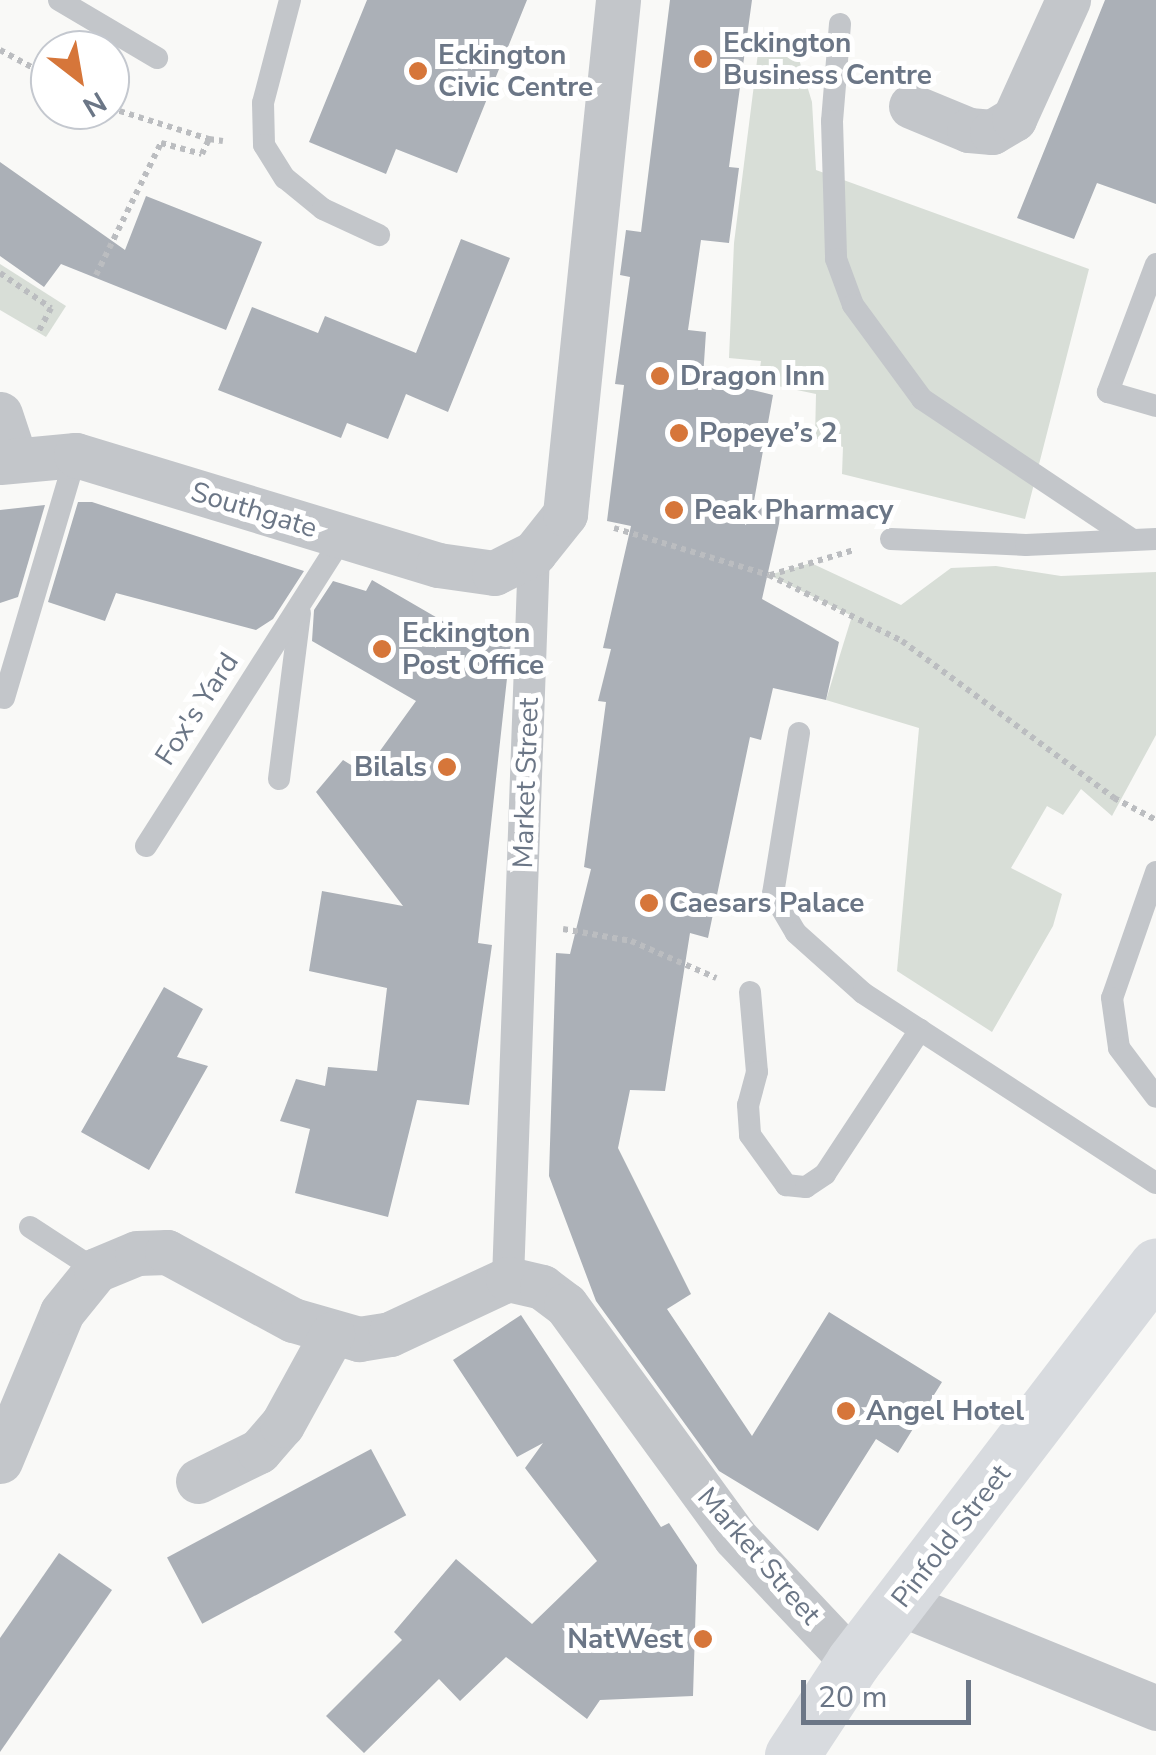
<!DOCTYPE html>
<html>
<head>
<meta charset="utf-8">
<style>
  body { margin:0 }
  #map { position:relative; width:1156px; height:1755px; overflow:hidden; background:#f9f9f7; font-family:"Nunito Sans",sans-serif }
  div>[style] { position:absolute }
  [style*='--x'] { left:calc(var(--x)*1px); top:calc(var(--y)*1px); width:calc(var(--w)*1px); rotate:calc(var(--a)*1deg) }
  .green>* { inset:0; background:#d8ded7 }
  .building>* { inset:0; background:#abb0b7; transform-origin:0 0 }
  .path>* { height:6px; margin-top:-3px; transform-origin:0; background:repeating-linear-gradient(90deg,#bbbdc0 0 5px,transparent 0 10px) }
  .service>* { height:22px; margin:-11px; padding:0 11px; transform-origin:11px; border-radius:11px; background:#c3c6ca }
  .pedestrian>* { height:32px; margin:-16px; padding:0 16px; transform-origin:16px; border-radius:16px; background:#c3c6ca }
  .minor>* { height:45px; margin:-22.5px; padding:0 22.5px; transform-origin:22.5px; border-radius:22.5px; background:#c3c6ca }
  .secondary>* { height:55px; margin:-27.5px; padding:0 27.5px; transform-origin:27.5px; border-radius:27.5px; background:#d8dbdf }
  .dots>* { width:28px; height:28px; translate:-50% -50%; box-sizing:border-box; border:5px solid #fff; border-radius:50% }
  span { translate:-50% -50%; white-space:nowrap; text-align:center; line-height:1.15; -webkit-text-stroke:10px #fff; paint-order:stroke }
  .poi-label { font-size:28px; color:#6b7686; font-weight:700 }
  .left { translate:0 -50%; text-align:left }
  .right { translate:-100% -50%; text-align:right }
  .street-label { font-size:28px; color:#6b7686 }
  .north { position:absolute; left:30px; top:30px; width:100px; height:100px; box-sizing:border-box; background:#fff; border:2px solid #c4c8cf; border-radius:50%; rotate:149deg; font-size:28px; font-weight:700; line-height:40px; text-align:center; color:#6b7686 }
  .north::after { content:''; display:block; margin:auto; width:35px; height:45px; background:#d6763a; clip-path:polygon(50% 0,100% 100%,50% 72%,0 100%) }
  .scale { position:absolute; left:801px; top:1680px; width:170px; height:45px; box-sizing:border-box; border:5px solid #6b7686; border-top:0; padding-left:12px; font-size:30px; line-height:35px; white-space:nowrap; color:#6b7686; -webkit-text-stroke:8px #fff; paint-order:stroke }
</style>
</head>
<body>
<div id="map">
  <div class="green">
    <i style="clip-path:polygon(760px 37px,794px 43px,812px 102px,816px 170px,1089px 269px,1025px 519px,842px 474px,843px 447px,815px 438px,816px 394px,758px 382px,761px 361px,729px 358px,734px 243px)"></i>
    <i style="clip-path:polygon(0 264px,66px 306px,46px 337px,0 310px)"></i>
    <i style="clip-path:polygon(811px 563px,901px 605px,951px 568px,996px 566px,1061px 576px,1156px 572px,1156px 735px,1112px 816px,1081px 789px,1063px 815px,1047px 806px,1011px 868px,1062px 894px,1053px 926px,992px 1032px,897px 971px,919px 728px,826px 700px,852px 616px,769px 575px)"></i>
  </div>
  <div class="building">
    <i style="clip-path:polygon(367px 0,527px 0,457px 173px,396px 149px,386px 174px,309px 142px)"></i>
    <i style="clip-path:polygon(670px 0,752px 0,729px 167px,739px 168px,729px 243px,701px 240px,688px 330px,706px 332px,703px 378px,773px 395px,754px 501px,783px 506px,762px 599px,839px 642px,826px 700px,773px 688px,761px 740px,750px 737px,708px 938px,690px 933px,665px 1091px,630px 1090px,618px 1148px,691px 1294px,667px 1309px,752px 1436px,829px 1312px,942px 1382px,898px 1453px,876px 1439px,818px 1531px,719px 1471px,596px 1301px,549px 1176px,556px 953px,570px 954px,591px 869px,584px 867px,606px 702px,598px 701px,611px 649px,603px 648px,631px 526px,607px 521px,624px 385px,615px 384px,630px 277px,620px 275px,626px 230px,641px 232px)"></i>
    <i style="clip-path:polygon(1105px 0,1156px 0,1156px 204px,1097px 183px,1074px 239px,1017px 218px)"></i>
    <i style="clip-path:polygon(0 162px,125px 250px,146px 196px,262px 242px,226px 330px,61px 264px,44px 287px,0 256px)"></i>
    <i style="clip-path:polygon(461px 239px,510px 258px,448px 412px,406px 394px,388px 439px,347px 423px,341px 438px,218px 390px,252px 307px,318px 333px,325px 316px,416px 353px)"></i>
    <i style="clip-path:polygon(78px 502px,92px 502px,304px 571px,273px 619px,256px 630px,116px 593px,105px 621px,48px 602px)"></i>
    <i style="clip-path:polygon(45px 505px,18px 597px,0 603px,0 510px)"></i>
    <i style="clip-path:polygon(372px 580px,453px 627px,511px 642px,478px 943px,492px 945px,469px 1105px,417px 1100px,388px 1217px,295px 1193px,310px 1129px,280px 1121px,296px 1079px,325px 1086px,328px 1067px,377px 1071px,387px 988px,309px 971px,322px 891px,403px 906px,316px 792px,343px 760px,364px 773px,416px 701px,312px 641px,314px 610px,333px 581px,366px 591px)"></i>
    <i style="clip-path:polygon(164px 987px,203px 1009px,177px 1057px,208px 1066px,149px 1170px,81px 1132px)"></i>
    <i style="clip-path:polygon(521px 1315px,661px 1527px,669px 1523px,697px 1565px,693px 1696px,600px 1700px,587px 1719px,506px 1657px,460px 1701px,439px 1679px,364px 1753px,326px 1716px,402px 1640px,394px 1632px,456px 1559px,532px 1624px,597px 1561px,525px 1468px,543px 1443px,517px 1457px,453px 1360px)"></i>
    <i style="left:371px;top:1449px;width:75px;height:231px;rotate:62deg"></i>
    <i style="clip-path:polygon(59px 1553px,112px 1590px,0 1752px,0 1638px)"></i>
  </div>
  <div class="path">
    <i style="--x:0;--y:50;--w:57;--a:28.4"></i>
    <i style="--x:110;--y:108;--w:104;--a:17.4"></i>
    <i style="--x:0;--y:273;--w:62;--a:34.5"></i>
    <i style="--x:51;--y:308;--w:27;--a:118"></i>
    <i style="--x:96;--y:275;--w:147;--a:-63.8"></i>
    <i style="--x:161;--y:143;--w:42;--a:15"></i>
    <i style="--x:202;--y:154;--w:17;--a:-65"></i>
    <i style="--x:209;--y:139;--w:14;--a:8"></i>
    <i style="--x:614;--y:528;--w:162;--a:16.9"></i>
    <i style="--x:769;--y:575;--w:148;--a:26.4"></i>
    <i style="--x:902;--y:641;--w:264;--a:36.5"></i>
    <i style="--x:1114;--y:798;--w:47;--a:27.6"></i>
    <i style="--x:770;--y:575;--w:88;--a:-16.6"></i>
    <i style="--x:563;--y:929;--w:69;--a:10"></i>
    <i style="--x:631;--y:941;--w:93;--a:23.5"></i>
  </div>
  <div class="service">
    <i style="--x:59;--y:0;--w:114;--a:30.6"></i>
    <i style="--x:290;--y:0;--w:106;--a:104.7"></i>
    <i style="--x:263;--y:103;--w:42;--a:88.6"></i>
    <i style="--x:264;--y:145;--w:39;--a:58"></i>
    <i style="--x:285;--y:178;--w:49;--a:39.2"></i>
    <i style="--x:323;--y:209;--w:62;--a:24.9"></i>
    <i style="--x:840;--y:24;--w:97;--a:94.7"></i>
    <i style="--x:832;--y:121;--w:138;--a:88.3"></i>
    <i style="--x:836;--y:259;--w:49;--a:69.7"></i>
    <i style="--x:853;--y:305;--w:117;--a:53.7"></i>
    <i style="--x:922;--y:399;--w:252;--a:33.8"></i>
    <i style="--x:1156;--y:264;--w:137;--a:110.6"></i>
    <i style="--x:1108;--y:392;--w:50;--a:16.3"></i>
    <i style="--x:891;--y:539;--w:135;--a:2.5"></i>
    <i style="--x:1026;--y:545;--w:130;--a:-2.6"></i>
    <i style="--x:4;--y:698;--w:253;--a:-73.5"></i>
    <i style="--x:799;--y:733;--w:163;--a:99.2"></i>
    <i style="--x:773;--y:894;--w:45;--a:59.5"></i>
    <i style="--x:796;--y:933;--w:90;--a:41.8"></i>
    <i style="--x:863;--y:993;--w:349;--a:33"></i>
    <i style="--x:279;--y:779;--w:167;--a:-82.8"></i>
    <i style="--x:146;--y:846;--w:366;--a:-57.5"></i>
    <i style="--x:1156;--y:872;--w:133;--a:109.2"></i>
    <i style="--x:1112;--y:998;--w:50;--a:82"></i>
    <i style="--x:1119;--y:1048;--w:61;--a:52.9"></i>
    <i style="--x:750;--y:992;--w:80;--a:85"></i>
    <i style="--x:757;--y:1072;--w:34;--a:105"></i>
    <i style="--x:748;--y:1105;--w:30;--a:86"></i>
    <i style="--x:750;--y:1135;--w:62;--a:54.2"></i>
    <i style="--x:786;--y:1185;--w:20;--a:6"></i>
    <i style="--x:806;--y:1187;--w:23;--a:-34"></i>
    <i style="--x:825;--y:1174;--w:173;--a:-56.6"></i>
    <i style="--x:30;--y:1227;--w:79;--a:33.1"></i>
  </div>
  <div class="pedestrian">
    <i style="--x:508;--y:1279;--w:726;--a:-87.95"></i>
  </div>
  <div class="minor">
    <i style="--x:911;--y:106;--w:63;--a:22.5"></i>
    <i style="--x:969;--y:130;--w:23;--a:5"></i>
    <i style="--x:992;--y:132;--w:26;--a:-31"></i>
    <i style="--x:1014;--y:119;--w:131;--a:-65.6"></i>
    <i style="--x:0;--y:414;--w:44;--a:71.6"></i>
    <i style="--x:0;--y:462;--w:76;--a:-5.3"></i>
    <i style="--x:76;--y:455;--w:378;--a:16.9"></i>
    <i style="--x:438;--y:565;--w:57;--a:8.1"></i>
    <i style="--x:494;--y:573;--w:45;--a:-26.6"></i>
    <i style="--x:534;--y:553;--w:50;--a:-51.5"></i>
    <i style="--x:565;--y:514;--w:517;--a:-84.11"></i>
    <i style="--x:0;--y:1461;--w:161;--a:-67.4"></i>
    <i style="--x:62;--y:1312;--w:54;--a:-51"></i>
    <i style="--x:96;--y:1270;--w:44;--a:-22.5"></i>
    <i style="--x:137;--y:1253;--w:30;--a:-2"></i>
    <i style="--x:167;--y:1252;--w:143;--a:28.4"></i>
    <i style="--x:293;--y:1320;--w:69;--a:16.1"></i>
    <i style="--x:359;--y:1339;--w:31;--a:-9"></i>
    <i style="--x:390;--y:1334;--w:130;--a:-25"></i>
    <i style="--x:508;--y:1279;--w:35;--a:13"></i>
    <i style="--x:542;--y:1287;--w:30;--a:37"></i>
    <i style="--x:566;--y:1305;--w:287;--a:53.9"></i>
    <i style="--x:735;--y:1537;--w:172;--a:46.7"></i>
    <i style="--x:198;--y:1481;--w:68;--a:-26.2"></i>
    <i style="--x:259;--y:1451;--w:35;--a:-49"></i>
    <i style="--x:282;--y:1425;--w:104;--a:-61.2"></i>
    <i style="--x:899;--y:1603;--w:278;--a:22.2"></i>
  </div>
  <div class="secondary">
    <i style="--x:792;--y:1755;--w:111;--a:-56.7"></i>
    <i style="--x:853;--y:1662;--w:499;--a:-52.6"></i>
  </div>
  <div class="dots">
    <i style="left:703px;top:59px;background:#d6763a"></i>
    <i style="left:418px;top:71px;background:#d6763a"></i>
    <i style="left:660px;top:376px;background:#d6763a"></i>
    <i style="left:679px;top:433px;background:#d6763a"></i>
    <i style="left:674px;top:510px;background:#d6763a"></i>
    <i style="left:382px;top:649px;background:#d6763a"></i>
    <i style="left:447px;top:767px;background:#d6763a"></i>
    <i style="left:649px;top:903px;background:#d6763a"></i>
    <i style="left:846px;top:1411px;background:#d6763a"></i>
    <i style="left:703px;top:1639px;background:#d6763a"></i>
  </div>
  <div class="poi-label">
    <span class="left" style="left:723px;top:59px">Eckington<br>Business Centre</span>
    <span class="left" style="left:438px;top:71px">Eckington<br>Civic Centre</span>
    <span class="left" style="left:680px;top:376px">Dragon Inn</span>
    <span class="left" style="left:699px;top:433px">Popeye’s 2</span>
    <span class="left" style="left:694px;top:510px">Peak Pharmacy</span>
    <span class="left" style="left:402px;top:649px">Eckington<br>Post Office</span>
    <span class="right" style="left:427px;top:767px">Bilals</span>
    <span class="left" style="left:669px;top:903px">Caesars Palace</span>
    <span class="left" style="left:866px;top:1411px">Angel Hotel</span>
    <span class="right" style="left:683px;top:1639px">NatWest</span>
  </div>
  <div class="street-label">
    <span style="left:254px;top:510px;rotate:17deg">Southgate</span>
    <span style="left:197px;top:709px;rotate:-57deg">Fox's Yard</span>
    <span style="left:526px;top:783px;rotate:-88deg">Market Street</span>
    <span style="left:951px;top:1536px;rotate:-52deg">Pinfold Street</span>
    <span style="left:759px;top:1556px;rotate:49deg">Market Street</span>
  </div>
  <div class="north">N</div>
  <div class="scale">20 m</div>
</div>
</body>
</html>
